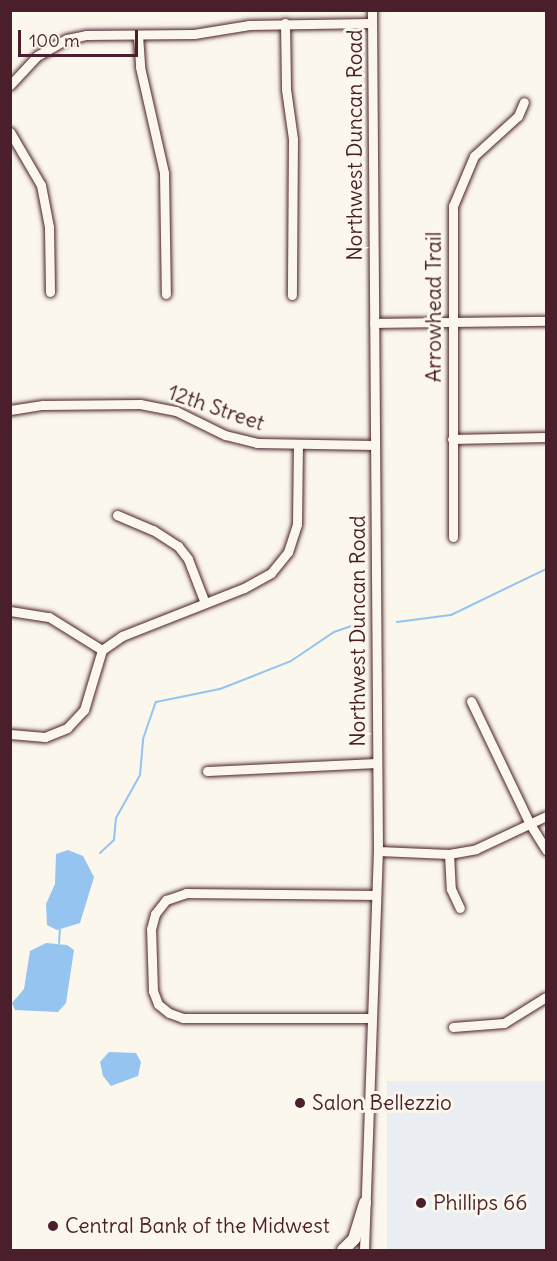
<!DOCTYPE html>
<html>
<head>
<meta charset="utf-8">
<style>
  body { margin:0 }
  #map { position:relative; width:557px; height:1261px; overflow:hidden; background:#fbf7ec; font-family:Delius,sans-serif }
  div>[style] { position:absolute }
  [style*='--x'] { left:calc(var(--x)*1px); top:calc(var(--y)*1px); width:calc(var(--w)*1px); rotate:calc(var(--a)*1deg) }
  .built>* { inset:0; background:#eaedf1; transform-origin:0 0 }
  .water>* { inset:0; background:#94c4ef }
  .stream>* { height:2px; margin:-1px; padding:0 1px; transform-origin:1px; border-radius:1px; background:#94c4ef }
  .roads { filter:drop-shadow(0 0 2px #4a1f2b) drop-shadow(0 0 2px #4a1f2b) }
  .minor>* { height:9px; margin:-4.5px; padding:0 4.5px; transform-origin:4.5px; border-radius:4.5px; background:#fbf7ec }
  .major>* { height:12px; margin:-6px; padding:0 6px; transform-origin:6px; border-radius:6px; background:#fbf7ec }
  .dots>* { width:16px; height:16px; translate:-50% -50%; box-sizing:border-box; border:3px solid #fbf7ec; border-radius:50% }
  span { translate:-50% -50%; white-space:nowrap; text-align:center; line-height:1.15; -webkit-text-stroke:6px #fbf7ec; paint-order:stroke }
  .street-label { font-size:21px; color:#4a1f2b }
  .poi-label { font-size:21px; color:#4a1f2b }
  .left { translate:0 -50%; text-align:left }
  .frame { position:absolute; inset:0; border:12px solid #4a1f2b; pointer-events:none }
  .scale { position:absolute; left:18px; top:30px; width:120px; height:27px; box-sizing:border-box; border:3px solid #4a1f2b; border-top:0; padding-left:8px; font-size:18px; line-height:21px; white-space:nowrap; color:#4a1f2b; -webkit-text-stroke:4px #fbf7ec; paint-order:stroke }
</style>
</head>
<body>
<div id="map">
  <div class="built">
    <i style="left:387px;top:1081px;width:159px;height:169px"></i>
  </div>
  <div class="water">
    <i style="clip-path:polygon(68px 850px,83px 856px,94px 877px,80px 923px,57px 930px,47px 925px,46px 904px,55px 884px,56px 854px)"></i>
    <i style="clip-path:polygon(46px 943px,67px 945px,74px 950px,66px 1003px,58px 1012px,15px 1010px,12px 1003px,24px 989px,30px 951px)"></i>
    <i style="clip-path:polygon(109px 1052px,136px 1053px,141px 1062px,138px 1076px,111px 1086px,103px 1076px,100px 1062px)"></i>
  </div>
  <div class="stream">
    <i style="--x:397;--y:622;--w:54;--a:-7.4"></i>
    <i style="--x:451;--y:615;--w:106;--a:-25.8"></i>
    <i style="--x:100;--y:853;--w:19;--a:-43"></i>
    <i style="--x:114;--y:840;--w:22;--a:-85"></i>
    <i style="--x:116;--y:818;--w:49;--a:-60.8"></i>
    <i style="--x:140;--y:775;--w:36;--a:-85"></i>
    <i style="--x:143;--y:739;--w:39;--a:-71"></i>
    <i style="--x:156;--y:702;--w:65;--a:-11.5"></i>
    <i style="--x:220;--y:689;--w:76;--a:-21.5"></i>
    <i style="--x:291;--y:661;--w:52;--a:-34"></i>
    <i style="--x:334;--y:632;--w:24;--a:-19"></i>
    <i style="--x:59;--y:943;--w:13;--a:-86"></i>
  </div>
  <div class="roads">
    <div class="minor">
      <i style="--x:285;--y:23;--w:66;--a:89.1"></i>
      <i style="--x:286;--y:89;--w:50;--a:82"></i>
      <i style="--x:293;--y:139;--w:156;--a:90.4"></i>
      <i style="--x:138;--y:35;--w:32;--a:86"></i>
      <i style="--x:140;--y:67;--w:109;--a:77.2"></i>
      <i style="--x:164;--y:173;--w:121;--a:89.1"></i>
      <i style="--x:10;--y:85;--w:40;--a:-47"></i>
      <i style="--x:37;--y:56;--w:34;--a:-30"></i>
      <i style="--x:67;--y:39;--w:19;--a:-12"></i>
      <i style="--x:86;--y:35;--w:108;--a:-0.5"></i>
      <i style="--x:194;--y:34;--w:56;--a:-9.3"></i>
      <i style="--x:249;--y:25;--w:122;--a:-0.9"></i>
      <i style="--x:10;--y:132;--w:61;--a:59.7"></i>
      <i style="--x:41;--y:185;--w:43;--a:79.2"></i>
      <i style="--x:49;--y:227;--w:65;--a:89.1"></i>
      <i style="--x:374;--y:323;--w:172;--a:-0.7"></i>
      <i style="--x:10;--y:410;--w:33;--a:-9"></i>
      <i style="--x:43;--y:405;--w:97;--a:-0.6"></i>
      <i style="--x:140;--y:404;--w:37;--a:11"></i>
      <i style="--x:176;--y:411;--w:55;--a:26.1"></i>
      <i style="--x:225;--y:435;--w:33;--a:14"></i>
      <i style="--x:257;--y:443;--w:117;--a:1"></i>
      <i style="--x:452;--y:439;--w:94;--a:-1.2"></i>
      <i style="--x:117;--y:515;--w:39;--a:23"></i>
      <i style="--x:153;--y:530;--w:30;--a:33"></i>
      <i style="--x:178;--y:546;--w:16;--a:52"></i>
      <i style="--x:188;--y:559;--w:47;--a:68.9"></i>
      <i style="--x:453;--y:537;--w:331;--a:-90"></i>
      <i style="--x:453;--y:206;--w:54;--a:-67.2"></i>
      <i style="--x:474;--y:156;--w:59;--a:-42.3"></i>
      <i style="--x:518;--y:116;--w:15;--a:-67"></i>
      <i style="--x:10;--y:611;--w:39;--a:9"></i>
      <i style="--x:49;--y:617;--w:62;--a:31.9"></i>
      <i style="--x:471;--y:701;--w:136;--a:64.4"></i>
      <i style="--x:530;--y:824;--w:31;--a:58"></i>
      <i style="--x:10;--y:734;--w:35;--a:5"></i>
      <i style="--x:45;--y:737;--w:24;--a:-22"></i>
      <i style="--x:67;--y:728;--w:25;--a:-47"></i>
      <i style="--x:84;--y:710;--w:63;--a:-73.3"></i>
      <i style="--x:102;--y:650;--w:24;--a:-35"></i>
      <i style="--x:122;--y:636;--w:131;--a:-21.5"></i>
      <i style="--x:244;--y:588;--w:31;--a:-29"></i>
      <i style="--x:271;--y:573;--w:27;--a:-51"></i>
      <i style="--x:288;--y:552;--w:29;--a:-72"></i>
      <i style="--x:297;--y:524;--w:78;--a:-89.3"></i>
      <i style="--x:207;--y:771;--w:170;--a:-2.7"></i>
      <i style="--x:378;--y:851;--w:71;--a:2.4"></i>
      <i style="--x:449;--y:854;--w:27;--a:-10"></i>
      <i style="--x:476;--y:849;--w:77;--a:-25.2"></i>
      <i style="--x:449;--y:854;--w:35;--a:87"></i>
      <i style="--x:451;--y:889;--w:21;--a:65"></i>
      <i style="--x:372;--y:1018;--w:189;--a:180"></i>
      <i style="--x:183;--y:1018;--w:15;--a:-160"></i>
      <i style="--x:169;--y:1013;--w:14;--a:-141"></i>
      <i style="--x:158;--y:1004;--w:14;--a:-111"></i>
      <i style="--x:153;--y:991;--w:62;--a:-91.8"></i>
      <i style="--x:151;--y:929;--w:16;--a:-75"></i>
      <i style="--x:155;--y:914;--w:18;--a:-52"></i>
      <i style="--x:166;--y:900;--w:21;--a:-19"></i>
      <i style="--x:186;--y:893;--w:188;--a:0.6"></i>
      <i style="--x:453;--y:1027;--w:51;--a:-4.5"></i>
      <i style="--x:504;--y:1023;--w:49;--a:-31.8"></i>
      <i style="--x:364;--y:1250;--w:399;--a:-88"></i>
      <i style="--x:378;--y:851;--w:841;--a:-90.41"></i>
    </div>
    <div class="major">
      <i style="--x:343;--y:1250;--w:16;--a:-45"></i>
      <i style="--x:354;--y:1239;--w:38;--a:-73"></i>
    </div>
  </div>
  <div class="dots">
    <i style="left:300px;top:1103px;background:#4a1f2b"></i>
    <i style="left:421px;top:1203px;background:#4a1f2b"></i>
    <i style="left:53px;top:1226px;background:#4a1f2b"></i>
  </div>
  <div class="street-label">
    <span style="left:355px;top:145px;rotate:-90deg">Northwest Duncan Road</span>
    <span style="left:434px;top:307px;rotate:-90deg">Arrowhead Trail</span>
    <span style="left:216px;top:408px;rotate:19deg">12th Street</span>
    <span style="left:358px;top:631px;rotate:-90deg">Northwest Duncan Road</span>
  </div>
  <div class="poi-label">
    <span class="left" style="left:312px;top:1103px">Salon Bellezzio</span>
    <span class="left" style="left:433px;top:1203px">Phillips 66</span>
    <span class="left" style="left:65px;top:1226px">Central Bank of the Midwest</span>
  </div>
  <div class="frame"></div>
  <div class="scale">100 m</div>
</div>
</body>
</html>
